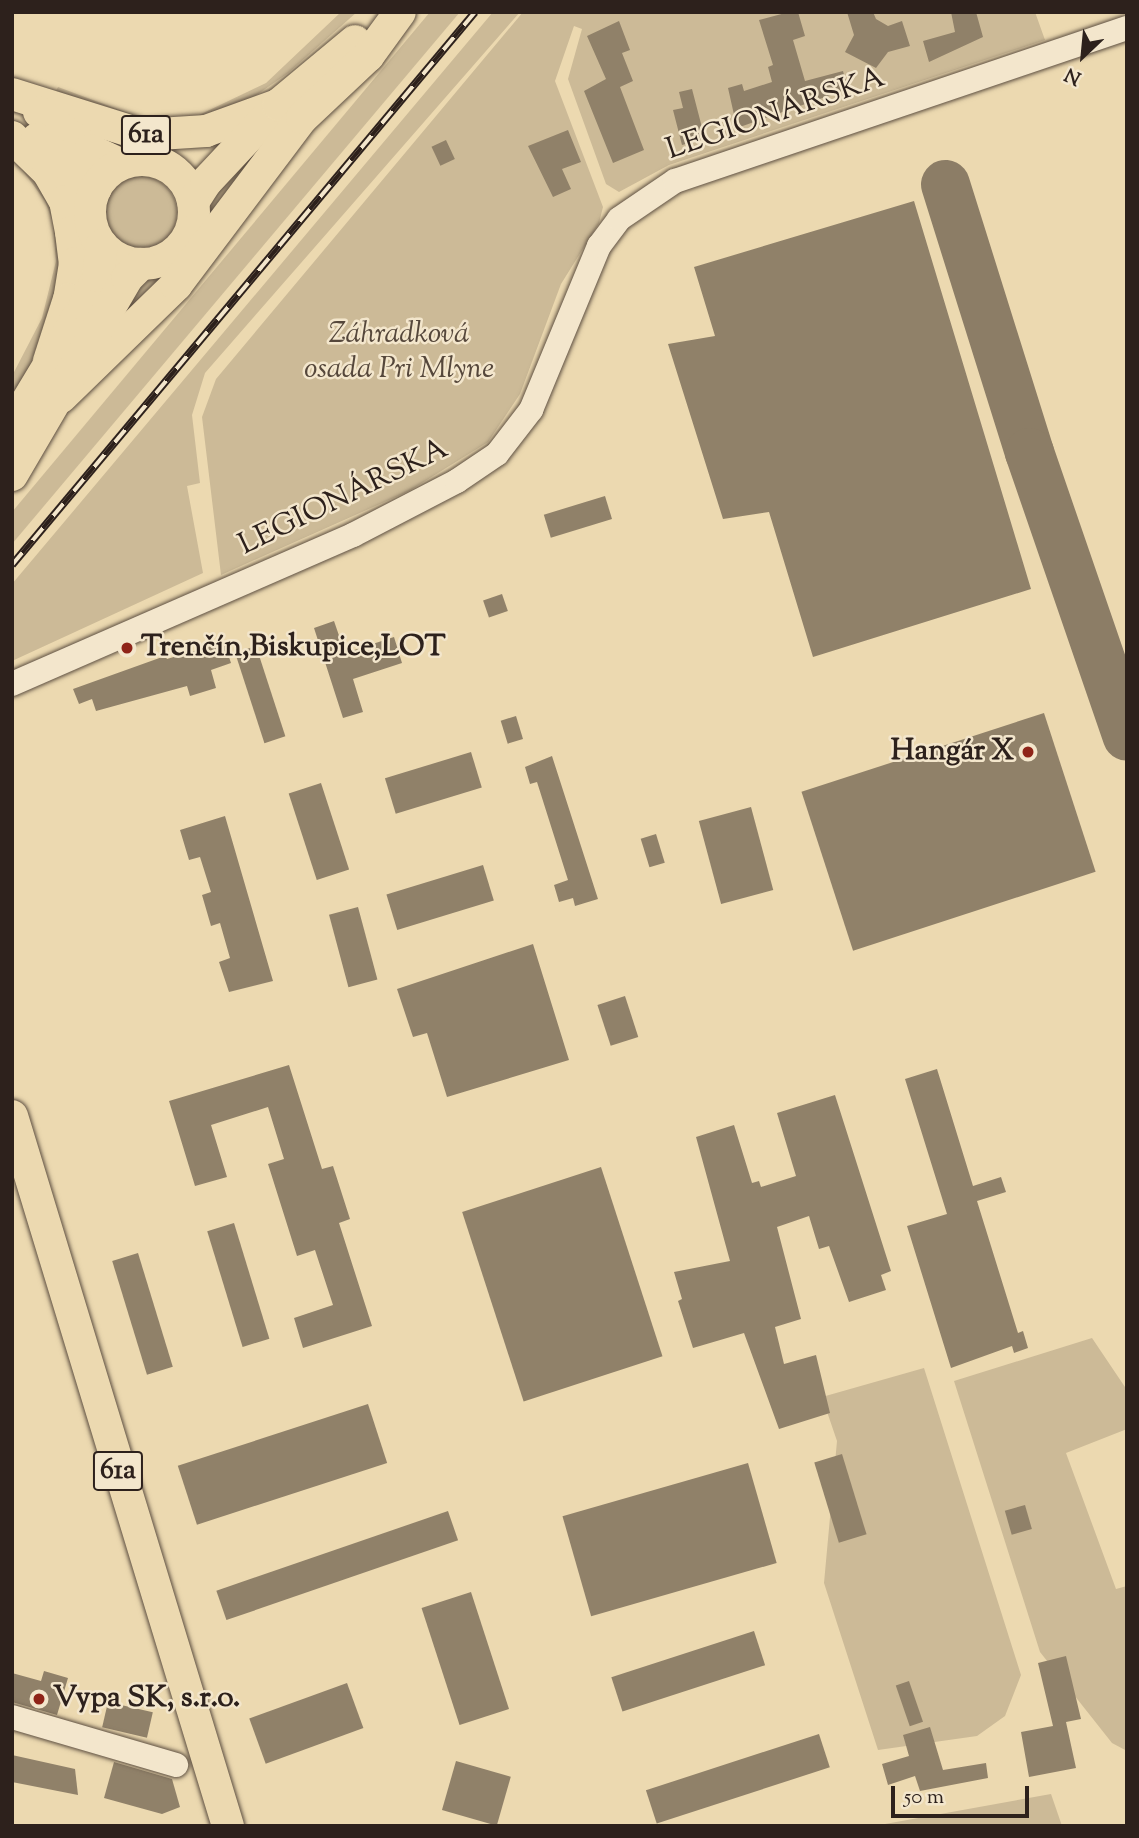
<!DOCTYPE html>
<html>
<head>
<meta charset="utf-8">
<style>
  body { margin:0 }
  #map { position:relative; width:1139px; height:1838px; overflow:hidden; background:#ecd9b0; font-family:"Sorts Mill Goudy",serif }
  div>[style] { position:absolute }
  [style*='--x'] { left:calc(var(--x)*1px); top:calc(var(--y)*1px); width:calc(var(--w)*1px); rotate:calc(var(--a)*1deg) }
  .green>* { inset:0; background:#ccba97 }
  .round { border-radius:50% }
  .taxiway>* { height:49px; margin:-24.5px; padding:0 24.5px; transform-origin:24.5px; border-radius:24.5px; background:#8c7d66 }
  .building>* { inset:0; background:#908169; transform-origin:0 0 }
  .roads { filter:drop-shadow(0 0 2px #5d4f41) drop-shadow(0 0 2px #5d4f41) }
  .minor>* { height:24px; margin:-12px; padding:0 12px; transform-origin:12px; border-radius:12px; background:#f3e6cc }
  .major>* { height:32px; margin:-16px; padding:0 16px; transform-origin:16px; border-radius:16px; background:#ecd9b0 }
  .major>.ring { margin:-16px; padding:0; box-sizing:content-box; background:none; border:32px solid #ecd9b0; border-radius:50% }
  .rail>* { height:8px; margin-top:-4px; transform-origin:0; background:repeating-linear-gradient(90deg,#f3e6cc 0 16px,#2d211c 0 32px); box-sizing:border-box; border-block:2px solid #2d211c }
  .dots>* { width:19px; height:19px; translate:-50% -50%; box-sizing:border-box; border:4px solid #f3e6cc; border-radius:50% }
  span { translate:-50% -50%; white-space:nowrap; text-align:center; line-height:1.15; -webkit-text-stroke:5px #f3e6cc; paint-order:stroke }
  .shield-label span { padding:2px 5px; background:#f3e6cc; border:2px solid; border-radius:5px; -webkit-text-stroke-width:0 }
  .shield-label { font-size:28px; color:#2d211c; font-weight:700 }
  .street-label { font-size:30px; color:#2d211c }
  .park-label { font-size:30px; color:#55473b; font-style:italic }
  .poi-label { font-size:30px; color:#2d211c; font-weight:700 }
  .left { translate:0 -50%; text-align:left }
  .right { translate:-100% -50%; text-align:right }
  .frame { position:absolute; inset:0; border:14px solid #2d211c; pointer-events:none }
  .north { position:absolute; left:1048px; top:21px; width:70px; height:70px; -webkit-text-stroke:5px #f3e6cc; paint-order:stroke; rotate:206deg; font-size:19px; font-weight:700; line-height:28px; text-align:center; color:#2d211c }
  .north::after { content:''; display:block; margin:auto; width:24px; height:32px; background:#2d211c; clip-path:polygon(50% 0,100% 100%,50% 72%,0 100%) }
  .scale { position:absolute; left:891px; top:1786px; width:138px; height:32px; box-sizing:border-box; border:4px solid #2d211c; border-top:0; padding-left:9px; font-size:21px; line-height:24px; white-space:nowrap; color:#2d211c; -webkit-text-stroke:5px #f3e6cc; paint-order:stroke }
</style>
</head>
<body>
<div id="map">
  <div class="green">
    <i style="clip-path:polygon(341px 12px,357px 12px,288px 73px,232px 112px,159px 128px,54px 95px,58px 87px,136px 116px,159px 120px,199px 115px,266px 83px)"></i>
    <i style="clip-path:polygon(430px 12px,460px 12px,12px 544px,12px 512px)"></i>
    <i style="clip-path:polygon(493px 12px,520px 12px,205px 373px,192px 415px,200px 483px,187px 486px,203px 573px,12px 661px,12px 584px)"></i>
    <i style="clip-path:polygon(523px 12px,1035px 12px,1045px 40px,669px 165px,619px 192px,606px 184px,568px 79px,582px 29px,574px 26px,555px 81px,603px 207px,599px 223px,561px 284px,520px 394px,488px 442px,409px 491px,221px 575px,202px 417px,216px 379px)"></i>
    <i style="clip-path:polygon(292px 117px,205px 239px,102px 341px,148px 274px,171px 267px,204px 225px,205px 206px,216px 183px)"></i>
    <i style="clip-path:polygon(15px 160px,50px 192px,65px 247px,43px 345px,12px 399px,12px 376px,42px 318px,56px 261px,53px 222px,45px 201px)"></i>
    <i class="round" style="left:103px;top:176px;width:74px;height:74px"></i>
    <i style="clip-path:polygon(1092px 1338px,1127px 1390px,1127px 1429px,1066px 1453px,1116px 1589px,1127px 1586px,1127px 1751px,1112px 1743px,1040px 1652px,954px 1381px)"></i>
    <i style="clip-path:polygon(924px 1368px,1021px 1675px,1005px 1716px,977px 1736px,878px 1750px,824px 1583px,837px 1441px,822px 1397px)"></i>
    <i style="clip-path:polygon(1051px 1794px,1062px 1826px,874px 1826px)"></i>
  </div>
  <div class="taxiway">
    <i style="--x:945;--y:184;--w:281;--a:72.6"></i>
    <i style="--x:1029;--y:452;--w:300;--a:71"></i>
  </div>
  <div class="building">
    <i style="clip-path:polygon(789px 12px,798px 12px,805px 36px,793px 40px,805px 81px,843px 71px,848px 89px,737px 128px,728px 88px,742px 84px,744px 91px,772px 82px,768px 67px,773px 65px,759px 20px)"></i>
    <i style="clip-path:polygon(847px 12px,873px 12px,876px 19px,888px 26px,902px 21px,910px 46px,888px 52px,876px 68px,845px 52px,854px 35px)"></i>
    <i style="clip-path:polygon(951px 12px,976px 12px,983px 37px,929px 62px,923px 41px,955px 32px)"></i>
    <i style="clip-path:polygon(619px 21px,630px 50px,622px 53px,633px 81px,620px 87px,644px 150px,613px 163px,584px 91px,606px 79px,587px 36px)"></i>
    <i style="clip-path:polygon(692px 89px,705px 139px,682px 145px,673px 110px,683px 108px,679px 92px)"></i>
    <i style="clip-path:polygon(568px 130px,581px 162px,562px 169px,571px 189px,553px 197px,528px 146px)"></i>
    <i style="left:446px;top:140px;width:21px;height:16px;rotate:65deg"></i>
    <i style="clip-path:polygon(914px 201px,1031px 589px,813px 657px,769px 512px,723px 519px,668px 344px,715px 336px,694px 267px)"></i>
    <i style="left:605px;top:496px;width:24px;height:64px;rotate:73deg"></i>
    <i style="left:502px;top:594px;width:18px;height:20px;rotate:71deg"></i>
    <i style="clip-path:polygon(334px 621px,345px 653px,394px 637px,402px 663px,353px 679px,363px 712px,343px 718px,314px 628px)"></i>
    <i style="clip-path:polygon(224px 642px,231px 663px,211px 670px,216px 688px,190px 696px,187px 686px,96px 711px,92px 699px,79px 704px,73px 689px,165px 656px,167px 659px)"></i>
    <i style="left:256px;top:646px;width:95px;height:22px;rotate:72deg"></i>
    <i style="left:1044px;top:713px;width:167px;height:255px;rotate:72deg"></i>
    <i style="left:516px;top:716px;width:24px;height:16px;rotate:73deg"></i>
    <i style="left:471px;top:752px;width:37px;height:90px;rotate:73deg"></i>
    <i style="clip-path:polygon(552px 756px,598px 899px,575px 906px,573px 898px,559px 902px,554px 885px,568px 880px,537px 782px,530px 784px,525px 767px)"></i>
    <i style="left:321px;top:783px;width:91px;height:34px;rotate:72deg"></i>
    <i style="left:751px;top:807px;width:86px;height:54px;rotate:75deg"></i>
    <i style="clip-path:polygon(225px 816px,273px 981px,229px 992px,219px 962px,230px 958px,220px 923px,211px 926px,202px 895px,211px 892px,200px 857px,189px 860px,180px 830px)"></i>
    <i style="left:656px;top:834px;width:30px;height:16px;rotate:73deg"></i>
    <i style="left:483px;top:865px;width:37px;height:101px;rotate:73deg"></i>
    <i style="left:358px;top:907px;width:75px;height:30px;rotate:75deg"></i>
    <i style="clip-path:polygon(533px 944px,569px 1060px,447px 1097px,427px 1033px,413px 1037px,397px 989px)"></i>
    <i style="left:625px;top:996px;width:43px;height:29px;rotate:72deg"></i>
    <i style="clip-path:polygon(289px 1065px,322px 1169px,333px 1166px,350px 1219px,339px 1223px,372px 1326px,303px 1348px,294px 1318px,333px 1305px,315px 1250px,297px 1256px,268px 1164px,284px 1159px,268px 1107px,211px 1125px,227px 1177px,195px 1186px,169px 1101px)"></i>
    <i style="clip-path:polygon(937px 1069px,973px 1186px,1001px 1177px,1006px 1192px,977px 1201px,1018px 1333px,1023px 1331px,1028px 1348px,1014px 1353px,1012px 1346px,951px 1368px,907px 1226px,947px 1214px,905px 1079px)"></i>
    <i style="clip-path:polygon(835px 1095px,891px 1271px,881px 1275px,886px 1290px,849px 1302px,829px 1246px,819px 1249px,809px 1216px,777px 1227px,801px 1319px,775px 1327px,784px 1364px,816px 1355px,830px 1413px,779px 1429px,744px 1333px,693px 1348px,678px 1301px,682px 1299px,674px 1272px,730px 1261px,696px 1137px,734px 1125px,752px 1183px,759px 1181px,761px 1187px,796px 1176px,777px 1113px)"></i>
    <i style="left:601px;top:1167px;width:199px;height:146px;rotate:72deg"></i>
    <i style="left:234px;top:1223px;width:121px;height:28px;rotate:73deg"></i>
    <i style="left:138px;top:1253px;width:119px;height:27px;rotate:73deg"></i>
    <i style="left:368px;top:1404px;width:62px;height:200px;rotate:72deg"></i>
    <i style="left:842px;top:1454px;width:84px;height:29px;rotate:73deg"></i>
    <i style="left:748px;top:1463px;width:104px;height:193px;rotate:74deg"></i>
    <i style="left:1025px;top:1505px;width:25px;height:21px;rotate:74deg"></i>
    <i style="left:448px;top:1511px;width:31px;height:245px;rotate:71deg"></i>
    <i style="left:471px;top:1592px;width:123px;height:52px;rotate:72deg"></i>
    <i style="left:754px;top:1631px;width:36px;height:150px;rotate:72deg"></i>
    <i style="clip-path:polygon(1066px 1656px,1081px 1719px,1066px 1722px,1076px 1768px,1029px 1777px,1021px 1732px,1053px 1726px,1038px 1663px)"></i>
    <i style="clip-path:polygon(44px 1671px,68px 1678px,57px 1715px,12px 1702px,12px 1673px,41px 1681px)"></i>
    <i style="left:909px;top:1681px;width:43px;height:14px;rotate:71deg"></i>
    <i style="left:347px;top:1683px;width:48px;height:104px;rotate:70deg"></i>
    <i style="left:108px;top:1702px;width:46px;height:26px;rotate:13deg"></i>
    <i style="clip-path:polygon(930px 1727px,943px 1770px,986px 1763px,988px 1778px,920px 1791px,915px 1776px,888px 1785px,882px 1764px,909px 1756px,903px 1735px)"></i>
    <i style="left:819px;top:1734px;width:35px;height:182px;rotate:72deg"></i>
    <i style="clip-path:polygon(12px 1755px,75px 1769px,78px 1795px,12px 1782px)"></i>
    <i style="left:456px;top:1761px;width:57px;height:51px;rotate:16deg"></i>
    <i style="clip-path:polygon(114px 1762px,172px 1779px,180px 1807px,162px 1814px,104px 1798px)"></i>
  </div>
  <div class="roads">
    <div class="minor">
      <i style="--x:12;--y:684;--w:372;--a:-23.6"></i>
      <i style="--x:353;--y:535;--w:117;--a:-27.4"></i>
      <i style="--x:457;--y:481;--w:48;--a:-34"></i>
      <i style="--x:497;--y:454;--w:56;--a:-52.3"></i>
      <i style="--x:531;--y:410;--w:178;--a:-67.5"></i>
      <i style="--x:599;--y:246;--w:34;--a:-53"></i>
      <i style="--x:619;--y:219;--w:68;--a:-34.2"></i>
      <i style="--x:675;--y:181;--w:477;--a:-18.7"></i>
      <i style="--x:12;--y:1717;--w:171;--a:16.3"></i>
    </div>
    <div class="major">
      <i style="--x:12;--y:94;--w:137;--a:17.4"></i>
      <i style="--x:143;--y:135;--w:63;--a:-3.6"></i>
      <i style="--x:206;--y:131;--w:77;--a:-19.9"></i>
      <i style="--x:39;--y:112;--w:64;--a:36.7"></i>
      <i style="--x:90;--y:150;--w:33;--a:25"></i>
      <i style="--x:12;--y:137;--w:50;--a:44.2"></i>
      <i style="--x:48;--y:172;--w:34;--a:60"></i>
      <i style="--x:65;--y:201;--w:32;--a:79"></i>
      <i style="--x:71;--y:232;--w:31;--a:83"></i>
      <i style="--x:75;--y:263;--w:36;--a:99"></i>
      <i style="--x:69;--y:299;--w:65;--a:107.9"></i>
      <i style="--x:37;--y:139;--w:77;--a:40.8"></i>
      <i class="ring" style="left:90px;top:160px;width:72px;height:72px"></i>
      <i style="--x:193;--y:202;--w:24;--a:-57"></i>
      <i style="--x:206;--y:182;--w:105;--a:-46.9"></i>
      <i style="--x:278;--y:105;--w:100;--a:-39.7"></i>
      <i style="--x:61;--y:397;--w:161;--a:-44.2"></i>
      <i style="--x:176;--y:285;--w:209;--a:-53"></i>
      <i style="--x:302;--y:118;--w:91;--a:-43.2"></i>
      <i style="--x:368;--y:56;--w:54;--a:-54"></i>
      <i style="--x:12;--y:426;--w:141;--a:-58.9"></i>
      <i style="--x:85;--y:305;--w:32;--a:-66"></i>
      <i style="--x:98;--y:276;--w:31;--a:-83"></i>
      <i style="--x:12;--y:475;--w:228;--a:-59.7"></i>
      <i style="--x:127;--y:278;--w:20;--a:-45"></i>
      <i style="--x:12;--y:1116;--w:742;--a:73.08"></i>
    </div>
  </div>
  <div class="rail">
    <i style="--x:12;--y:565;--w:721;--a:-50.06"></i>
  </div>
  <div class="dots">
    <i style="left:127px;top:648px;background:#8f2418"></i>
    <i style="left:1028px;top:752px;background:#8f2418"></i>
    <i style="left:39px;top:1699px;background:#8f2418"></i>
  </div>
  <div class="shield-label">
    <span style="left:146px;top:135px">61a</span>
    <span style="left:118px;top:1471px">61a</span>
  </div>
  <div class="street-label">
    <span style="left:776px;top:115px;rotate:-19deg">LEGIONÁRSKA</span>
    <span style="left:344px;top:498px;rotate:-26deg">LEGIONÁRSKA</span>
  </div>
  <div class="park-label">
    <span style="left:399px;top:352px">Záhradková<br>osada Pri Mlyne</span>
  </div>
  <div class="poi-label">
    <span class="left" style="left:141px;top:648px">Trenčín,Biskupice,LOT</span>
    <span class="right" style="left:1014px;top:752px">Hangár X</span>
    <span class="left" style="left:53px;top:1699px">Vypa SK, s.r.o.</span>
  </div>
  <div class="frame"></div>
  <div class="north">N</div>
  <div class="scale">50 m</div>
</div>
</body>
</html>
